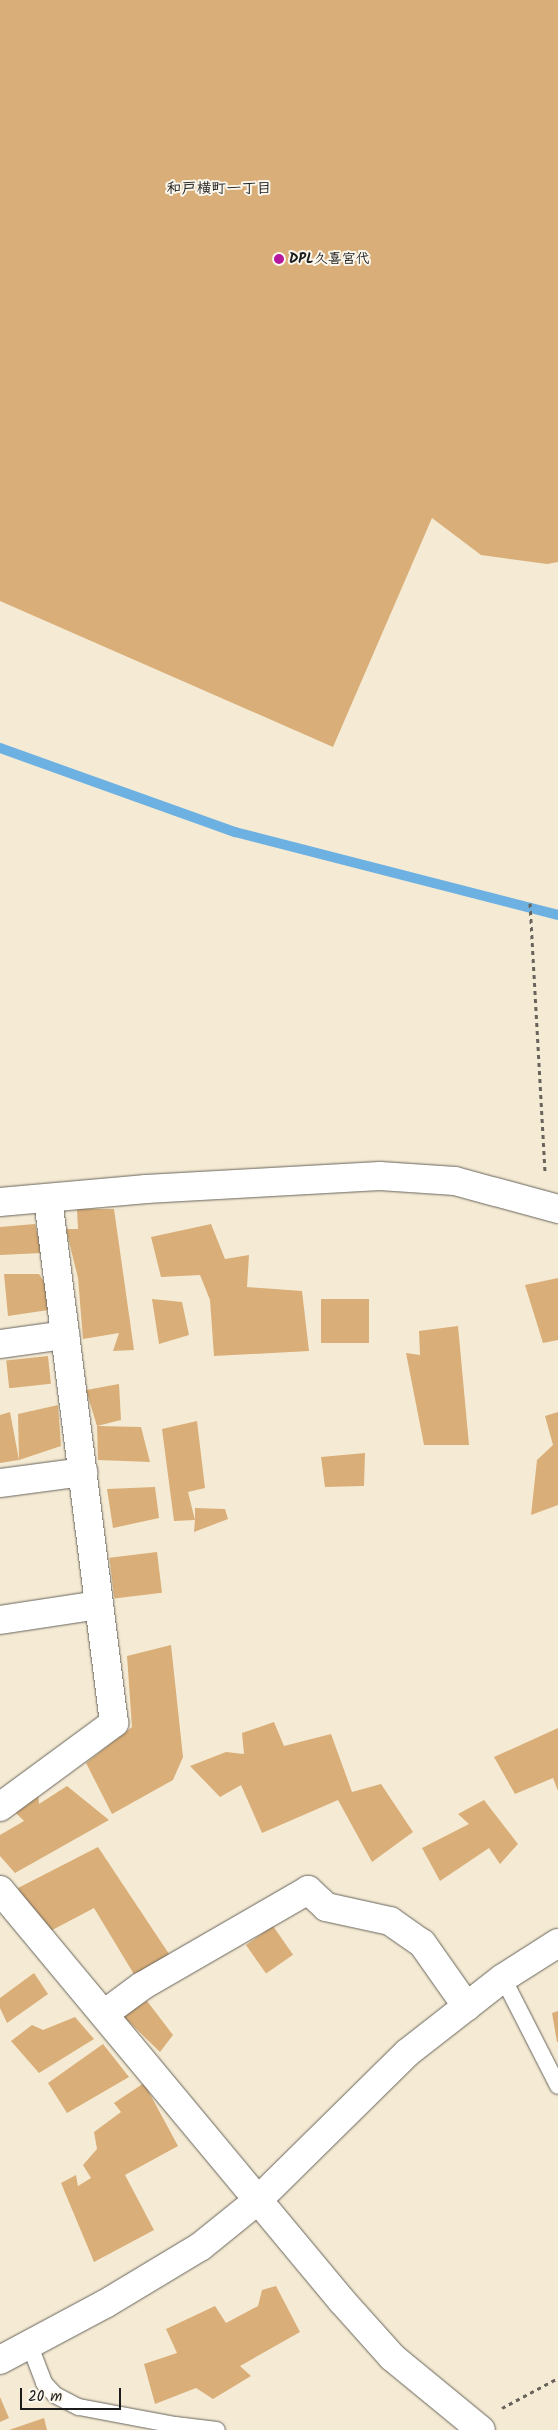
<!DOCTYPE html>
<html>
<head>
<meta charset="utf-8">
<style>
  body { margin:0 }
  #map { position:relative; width:558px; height:2430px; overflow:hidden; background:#f5ebd4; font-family:Kalam,"Klee One",sans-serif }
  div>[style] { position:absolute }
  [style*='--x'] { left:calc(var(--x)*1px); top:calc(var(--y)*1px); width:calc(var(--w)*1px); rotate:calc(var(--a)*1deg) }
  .stream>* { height:10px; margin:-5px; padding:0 5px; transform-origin:5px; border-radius:5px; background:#6db1e2 }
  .building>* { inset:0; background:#d9ae78; transform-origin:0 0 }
  .path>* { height:3px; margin-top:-1.5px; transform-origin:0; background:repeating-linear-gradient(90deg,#68645c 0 4px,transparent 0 8px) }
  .roads { filter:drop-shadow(0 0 1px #68645c) drop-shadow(0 0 1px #68645c) }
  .service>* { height:16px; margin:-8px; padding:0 8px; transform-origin:8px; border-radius:8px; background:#fff }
  .minor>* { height:28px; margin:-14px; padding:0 14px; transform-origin:14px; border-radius:14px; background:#fff }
  .tertiary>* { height:28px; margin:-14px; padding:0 14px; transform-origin:14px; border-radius:14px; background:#fff }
  .dots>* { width:14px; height:14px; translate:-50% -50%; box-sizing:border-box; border:2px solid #fbf7ec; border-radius:50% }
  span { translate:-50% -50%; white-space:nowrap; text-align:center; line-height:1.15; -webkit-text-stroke:4px #fbf7ec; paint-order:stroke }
  .poi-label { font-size:14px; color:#1c1c1c; font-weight:700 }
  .left { translate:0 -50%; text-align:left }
  .neighbourhood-label { font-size:15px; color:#1c1c1c; font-weight:700 }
  .scale { position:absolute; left:20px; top:2388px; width:101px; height:22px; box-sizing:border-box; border:2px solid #1c1c1c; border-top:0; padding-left:6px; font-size:15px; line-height:18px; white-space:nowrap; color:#1c1c1c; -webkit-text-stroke:4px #fbf7ec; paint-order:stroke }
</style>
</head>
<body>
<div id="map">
  <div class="stream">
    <i style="--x:0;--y:748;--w:250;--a:19.7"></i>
    <i style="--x:235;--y:832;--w:333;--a:14.4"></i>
  </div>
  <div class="building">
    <i style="clip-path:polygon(0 0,558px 0,558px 562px,547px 564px,481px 555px,432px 518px,333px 747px,0 601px)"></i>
    <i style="clip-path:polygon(77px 1209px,114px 1209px,134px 1350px,113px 1351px,119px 1333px,83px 1339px,78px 1278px,66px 1229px,78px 1229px)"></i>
    <i style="clip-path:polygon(35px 1224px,42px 1253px,0 1255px,0 1227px)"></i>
    <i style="clip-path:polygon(211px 1224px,225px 1259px,249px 1255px,247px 1287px,302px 1291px,309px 1351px,214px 1356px,210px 1300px,200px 1275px,161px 1277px,151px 1237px)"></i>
    <i style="clip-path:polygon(4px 1274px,39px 1274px,62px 1308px,8px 1316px)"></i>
    <i style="clip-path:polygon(558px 1278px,558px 1340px,543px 1343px,525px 1285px)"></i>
    <i style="clip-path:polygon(152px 1299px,182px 1302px,189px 1335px,159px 1344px)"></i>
    <i style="left:321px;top:1299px;width:48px;height:44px"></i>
    <i style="clip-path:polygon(458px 1326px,469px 1445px,424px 1445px,406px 1353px,420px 1355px,419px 1331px)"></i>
    <i style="left:48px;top:1356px;width:28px;height:42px;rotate:84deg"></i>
    <i style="clip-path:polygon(119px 1384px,121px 1420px,97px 1426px,86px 1390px)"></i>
    <i style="clip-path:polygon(58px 1405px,61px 1446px,19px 1460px,0 1463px,0 1415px,10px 1412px,19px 1460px,18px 1414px)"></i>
    <i style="clip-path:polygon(558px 1412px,558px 1505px,531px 1515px,537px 1460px,553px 1445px,545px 1416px)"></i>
    <i style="clip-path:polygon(197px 1421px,205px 1488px,188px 1492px,195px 1520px,195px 1508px,225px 1509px,228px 1519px,194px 1532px,195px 1520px,174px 1521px,162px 1429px)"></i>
    <i style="clip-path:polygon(97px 1426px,141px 1427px,150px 1462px,98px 1460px)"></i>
    <i style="clip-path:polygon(365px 1453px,364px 1486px,325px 1487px,321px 1457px)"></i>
    <i style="clip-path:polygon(155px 1487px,159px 1518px,113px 1528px,107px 1489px)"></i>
    <i style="left:157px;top:1552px;width:41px;height:48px;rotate:83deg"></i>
    <i style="clip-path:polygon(171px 1645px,183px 1757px,173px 1780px,112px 1814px,86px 1763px,132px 1727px,127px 1656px)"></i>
    <i style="clip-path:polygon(274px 1722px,284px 1746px,331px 1734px,352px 1792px,381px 1784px,413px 1832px,372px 1862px,338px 1800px,262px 1833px,241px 1785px,220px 1797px,190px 1766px,226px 1752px,244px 1754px,242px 1733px)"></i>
    <i style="clip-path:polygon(558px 1728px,558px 1791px,553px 1778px,515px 1794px,494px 1757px)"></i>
    <i style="clip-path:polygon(67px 1786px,109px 1820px,15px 1873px,0 1856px,0 1835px,24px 1821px,6px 1803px,38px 1793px,39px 1804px)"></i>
    <i style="clip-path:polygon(484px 1800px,518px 1844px,500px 1864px,489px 1848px,440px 1881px,422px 1848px,469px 1824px,458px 1814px)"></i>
    <i style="clip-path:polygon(98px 1847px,171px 1957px,135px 1976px,94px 1908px,39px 1937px,18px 1888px)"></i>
    <i style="left:273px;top:1926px;width:35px;height:33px;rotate:55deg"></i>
    <i style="clip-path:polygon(34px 1973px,48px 1994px,7px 2023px,0 2008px,0 1998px)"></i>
    <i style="clip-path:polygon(147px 2001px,173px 2035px,160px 2052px,123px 2016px)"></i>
    <i style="clip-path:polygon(558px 2011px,558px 2042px,557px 2042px,552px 2013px)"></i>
    <i style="clip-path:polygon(75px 2017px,94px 2039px,39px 2073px,11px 2041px,32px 2025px,43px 2030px)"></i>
    <i style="clip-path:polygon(103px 2044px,129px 2077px,67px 2113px,48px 2083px)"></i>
    <i style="clip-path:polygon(144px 2083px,178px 2146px,125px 2175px,154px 2230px,94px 2262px,61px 2183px,76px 2175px,78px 2186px,91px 2178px,83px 2165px,97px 2149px,94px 2132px,121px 2112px,114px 2103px)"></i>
    <i style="clip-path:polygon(276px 2286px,300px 2332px,240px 2366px,251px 2376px,213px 2399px,196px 2388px,155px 2404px,144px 2364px,177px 2353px,166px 2329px,215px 2306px,226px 2323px,258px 2306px,262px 2290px)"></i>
    <i style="clip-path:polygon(0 2397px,9px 2418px,0 2422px)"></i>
    <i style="clip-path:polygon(44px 2418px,47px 2430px,9px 2430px)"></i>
  </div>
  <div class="path">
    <i style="--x:530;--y:903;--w:269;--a:86.8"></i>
    <i style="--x:502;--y:2408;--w:64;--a:-28.2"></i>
  </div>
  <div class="roads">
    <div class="service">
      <i style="--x:503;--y:1978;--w:121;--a:63"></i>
      <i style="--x:30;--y:2346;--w:40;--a:69"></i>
      <i style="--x:44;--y:2383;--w:16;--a:47"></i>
      <i style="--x:55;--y:2395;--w:27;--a:27"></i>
      <i style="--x:79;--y:2407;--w:98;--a:10.6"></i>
      <i style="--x:175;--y:2425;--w:42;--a:6.8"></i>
    </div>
    <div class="minor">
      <i style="--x:0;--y:1202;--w:147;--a:-5.1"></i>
      <i style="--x:146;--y:1189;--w:234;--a:-3.2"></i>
      <i style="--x:380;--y:1176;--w:75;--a:3.8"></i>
      <i style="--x:455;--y:1181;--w:107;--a:15.2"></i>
      <i style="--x:0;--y:1344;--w:66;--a:-7.9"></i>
      <i style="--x:0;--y:1483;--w:84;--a:-7.5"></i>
      <i style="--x:0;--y:1620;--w:100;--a:-8.6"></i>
      <i style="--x:0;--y:1807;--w:142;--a:-36.4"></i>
      <i style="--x:114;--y:1723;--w:528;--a:-97.18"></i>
      <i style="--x:0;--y:1890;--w:535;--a:50.24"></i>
      <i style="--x:342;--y:2301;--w:75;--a:48.2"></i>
      <i style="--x:392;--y:2357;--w:115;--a:39.4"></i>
      <i style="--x:104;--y:2014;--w:47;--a:-36.4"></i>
      <i style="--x:142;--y:1986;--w:192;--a:-30"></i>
      <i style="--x:308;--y:1890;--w:25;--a:43"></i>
      <i style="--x:326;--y:1907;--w:66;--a:12.3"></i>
      <i style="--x:390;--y:1921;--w:39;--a:35"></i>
      <i style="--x:422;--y:1943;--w:78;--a:54.9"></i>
    </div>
    <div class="tertiary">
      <i style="--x:0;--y:2360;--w:119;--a:-28.1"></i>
      <i style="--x:105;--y:2304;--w:111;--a:-31"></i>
      <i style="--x:200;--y:2247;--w:75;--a:-39"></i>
      <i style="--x:258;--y:2200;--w:209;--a:-44.6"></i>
      <i style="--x:407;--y:2053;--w:122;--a:-38"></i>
      <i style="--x:503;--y:1978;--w:65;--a:-32.5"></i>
    </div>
  </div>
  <div class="dots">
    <i style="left:279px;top:259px;background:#b5179e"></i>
  </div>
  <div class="poi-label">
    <span class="left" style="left:289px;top:259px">DPL久喜宮代</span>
  </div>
  <div class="neighbourhood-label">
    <span style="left:219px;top:190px">和戸横町一丁目</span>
  </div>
  <div class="scale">20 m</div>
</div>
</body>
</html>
